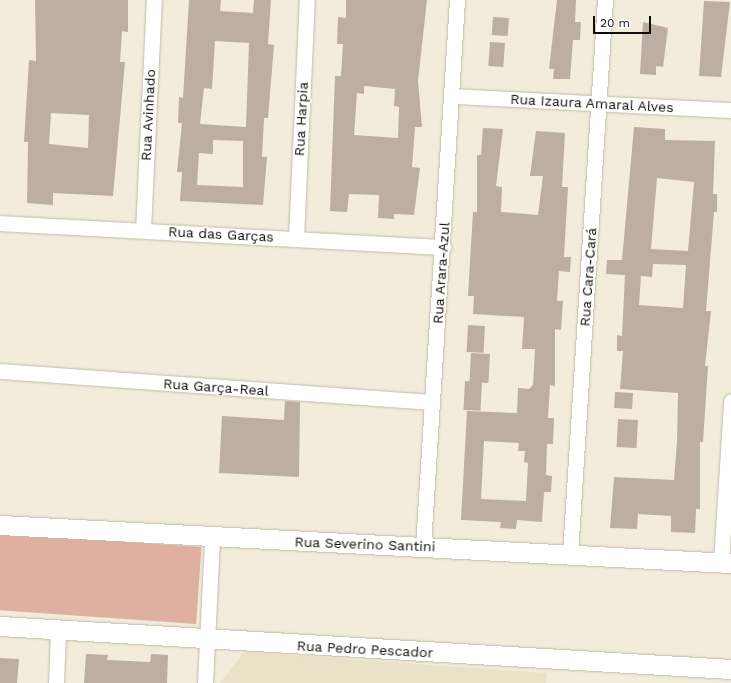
<!DOCTYPE html>
<html>
<head>
<meta charset="utf-8">
<style>
  body { margin:0 }
  #map { position:relative; width:731px; height:683px; overflow:hidden; background:#f3ecdb; font-family:"Work Sans",sans-serif }
  div>[style] { position:absolute }
  [style*='--x'] { left:calc(var(--x)*1px); top:calc(var(--y)*1px); width:calc(var(--w)*1px); rotate:calc(var(--a)*1deg) }
  .built>* { inset:0; background:#e9e1c8 }
  .green>* { inset:0; background:#dfb0a0; transform-origin:0 0 }
  .building>* { inset:0; background:#bcaea1; transform-origin:0 0 }
  .roads { filter:drop-shadow(0 0 1px #c0baaa) drop-shadow(0 0 1px #c0baaa) }
  .minor>* { height:15px; margin:-7.5px; padding:0 7.5px; transform-origin:7.5px; border-radius:7.5px; background:#fff }
  .tertiary>* { height:19px; margin:-9.5px; padding:0 9.5px; transform-origin:9.5px; border-radius:9.5px; background:#fff }
  span { translate:-50% -50%; white-space:nowrap; text-align:center; line-height:1.15; -webkit-text-stroke:3px #fff; paint-order:stroke }
  .street-label { font-size:14px; color:#0f0d08 }
  .scale { position:absolute; left:593px; top:16px; width:58px; height:18px; box-sizing:border-box; border:2px solid #0f0d08; border-top:0; padding-left:5px; font-size:12px; line-height:14px; white-space:nowrap; color:#0f0d08; -webkit-text-stroke:3px #fff; paint-order:stroke }
</style>
</head>
<body>
<div id="map">
  <div class="built">
    <i style="clip-path:polygon(244px 652px,547px 673px,546px 683px,220px 683px)"></i>
  </div>
  <div class="green">
    <i style="left:0;top:533px;width:202px;height:77px;rotate:4deg"></i>
  </div>
  <div class="building">
    <i style="clip-path:polygon(evenodd,35px 0,128px 0,128px 32px,122px 31px,120px 62px,125px 62px,113px 196px,53px 193px,53px 205px,27px 203px,28px 142px,24px 142px,29px 60px,36px 61px,35px 0,51px 113px,89px 115px,88px 148px,49px 144px,51px 113px)"></i>
    <i style="clip-path:polygon(evenodd,189px 0,221px 0,220px 11px,253px 13px,254px 0,271px 0,268px 44px,274px 45px,268px 118px,264px 118px,262px 157px,267px 157px,263px 205px,180px 201px,182px 172px,177px 172px,182px 123px,178px 123px,179px 97px,183px 98px,189px 0,215px 41px,249px 43px,246px 127px,200px 124px,204px 88px,212px 89px,215px 41px,189px 0,213px 140px,243px 141px,243px 187px,197px 185px,199px 153px,213px 154px,213px 140px)"></i>
    <i style="clip-path:polygon(evenodd,346px 0,427px 0,418px 81px,422px 127px,415px 127px,412px 167px,420px 168px,414px 215px,394px 214px,394px 219px,378px 218px,379px 195px,349px 194px,347px 212px,330px 211px,335px 76px,341px 76px,343px 44px,337px 44px,338px 17px,346px 18px,346px 0,364px 86px,395px 89px,394px 106px,399px 107px,398px 138px,354px 135px,357px 93px,364px 94px,364px 86px)"></i>
    <i style="clip-path:polygon(557px 0,576px 0,575px 22px,581px 22px,580px 40px,573px 40px,570px 79px,553px 79px,554px 69px,549px 69px)"></i>
    <i style="clip-path:polygon(704px 1px,730px 2px,721px 77px,699px 76px)"></i>
    <i style="left:493px;top:17px;width:16px;height:18px;rotate:4deg"></i>
    <i style="clip-path:polygon(643px 22px,668px 28px,663px 67px,656px 66px,656px 75px,640px 74px)"></i>
    <i style="left:490px;top:42px;width:15px;height:24px;rotate:4deg"></i>
    <i style="clip-path:polygon(evenodd,634px 127px,665px 129px,665px 140px,715px 141px,713px 194px,717px 194px,717px 212px,714px 212px,706px 311px,711px 311px,705px 366px,708px 366px,703px 442px,700px 442px,700px 509px,696px 509px,695px 533px,671px 532px,671px 516px,638px 514px,637px 529px,610px 528px,614px 477px,674px 480px,677px 441px,678px 393px,620px 389px,623px 351px,617px 351px,617px 335px,622px 336px,625px 275px,606px 274px,607px 260px,622px 260px,634px 127px,657px 178px,694px 182px,688px 251px,651px 249px,657px 178px,634px 127px,653px 264px,686px 265px,683px 308px,639px 305px,641px 276px,652px 277px,653px 264px)"></i>
    <i style="clip-path:polygon(evenodd,483px 128px,503px 129px,496px 186px,502px 187px,501px 212px,538px 215px,543px 176px,530px 176px,536px 131px,565px 133px,562px 187px,568px 187px,564px 257px,571px 257px,570px 272px,559px 271px,557px 301px,563px 301px,561px 330px,555px 329px,555px 386px,550px 385px,548px 418px,554px 418px,553px 444px,547px 444px,546px 475px,552px 476px,551px 492px,544px 492px,542px 522px,517px 520px,516px 529px,500px 528px,501px 522px,461px 520px,467px 411px,517px 413px,518px 388px,529px 389px,533px 385px,535px 349px,522px 349px,524px 317px,473px 314px,474px 296px,468px 296px,473px 212px,477px 212px,477px 155px,481px 155px,483px 128px,484px 441px,519px 443px,518px 451px,525px 451px,524px 462px,528px 463px,526px 501px,481px 499px,484px 441px)"></i>
    <i style="left:468px;top:325px;width:17px;height:27px;rotate:3deg"></i>
    <i style="left:471px;top:353px;width:19px;height:29px;rotate:3deg"></i>
    <i style="left:465px;top:381px;width:17px;height:29px;rotate:3deg"></i>
    <i style="left:615px;top:392px;width:18px;height:16px;rotate:3deg"></i>
    <i style="clip-path:polygon(285px 401px,300px 402px,299px 477px,219px 473px,222px 416px,284px 420px)"></i>
    <i style="left:618px;top:419px;width:20px;height:28px;rotate:3deg"></i>
    <i style="clip-path:polygon(86px 654px,108px 655px,107px 660px,150px 662px,151px 654px,168px 655px,167px 683px,84px 683px)"></i>
    <i style="clip-path:polygon(0 658px,19px 659px,17px 683px,0 683px)"></i>
  </div>
  <div class="roads">
    <div class="minor">
      <i style="--x:453;--y:96;--w:278;--a:2.9"></i>
      <i style="--x:0;--y:223;--w:444;--a:3.1"></i>
      <i style="--x:143;--y:230;--w:230;--a:-87.3"></i>
      <i style="--x:296;--y:238;--w:238;--a:-87.4"></i>
      <i style="--x:0;--y:371;--w:432;--a:4.1"></i>
      <i style="--x:423;--y:546;--w:547;--a:-86.44"></i>
      <i style="--x:570;--y:554;--w:555;--a:-86.39"></i>
      <i style="--x:721;--y:562;--w:161;--a:-86.4"></i>
      <i style="--x:56;--y:683;--w:53;--a:-87.8"></i>
      <i style="--x:205;--y:683;--w:145;--a:-87.2"></i>
    </div>
    <div class="tertiary">
      <i style="--x:0;--y:525;--w:732;--a:2.98"></i>
      <i style="--x:0;--y:626;--w:732;--a:3.37"></i>
    </div>
  </div>
  <div class="street-label">
    <span style="left:592px;top:103px;rotate:3deg">Rua Izaura Amaral Alves</span>
    <span style="left:148px;top:115px;rotate:-87deg">Rua Avinhado</span>
    <span style="left:301px;top:119px;rotate:-87deg">Rua Harpia</span>
    <span style="left:221px;top:234px;rotate:3deg">Rua das Garças</span>
    <span style="left:441px;top:273px;rotate:-86deg">Rua Arara-Azul</span>
    <span style="left:588px;top:277px;rotate:-86deg">Rua Cara-Cará</span>
    <span style="left:216px;top:387px;rotate:4deg">Rua Garça-Real</span>
    <span style="left:365px;top:544px;rotate:2deg">Rua Severino Santini</span>
    <span style="left:365px;top:649px;rotate:3deg">Rua Pedro Pescador</span>
  </div>
  <div class="scale">20 m</div>
</div>
</body>
</html>
